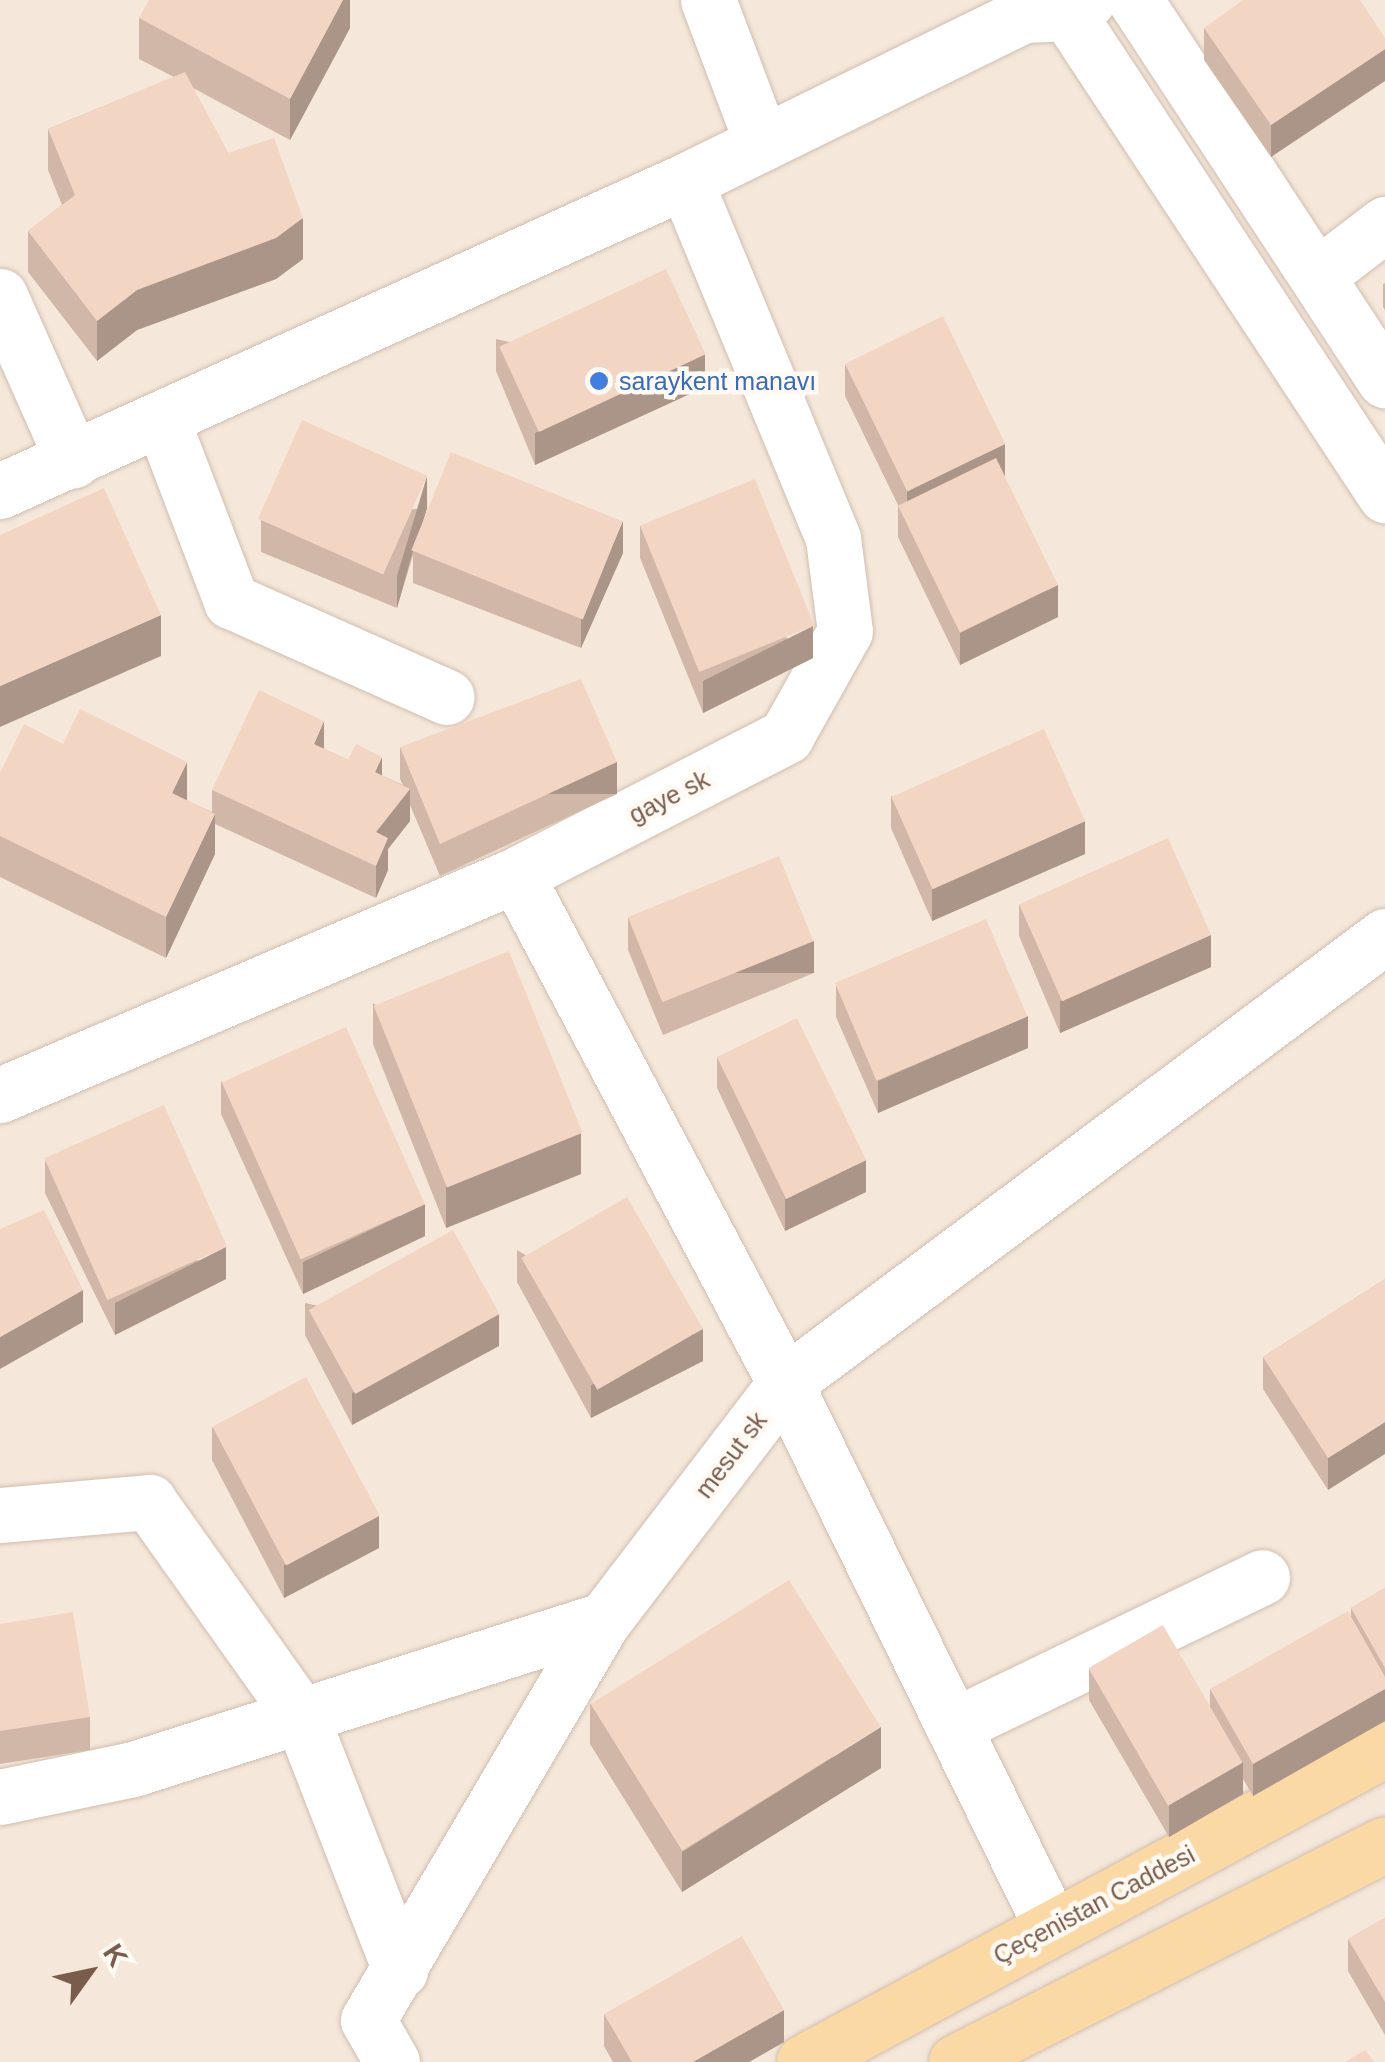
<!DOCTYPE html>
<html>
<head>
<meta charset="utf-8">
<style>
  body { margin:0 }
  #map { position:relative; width:1385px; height:2062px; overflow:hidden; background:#fdf6ec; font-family:Helvetica,sans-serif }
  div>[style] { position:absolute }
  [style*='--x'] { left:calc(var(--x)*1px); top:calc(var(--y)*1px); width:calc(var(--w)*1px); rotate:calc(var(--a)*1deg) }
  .residential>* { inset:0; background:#f5e8da; transform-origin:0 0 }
  .roads { filter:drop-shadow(0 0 2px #d1beb0) drop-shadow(0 0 2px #d1beb0) }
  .minor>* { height:55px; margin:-27.5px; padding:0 27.5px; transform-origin:27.5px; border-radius:27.5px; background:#fff }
  .major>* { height:55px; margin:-27.5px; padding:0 27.5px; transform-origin:27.5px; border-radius:27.5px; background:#fbd9a5 }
  .wall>* { inset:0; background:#d1b7a8 }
  .shaded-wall>* { inset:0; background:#aa9588; transform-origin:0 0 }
  .building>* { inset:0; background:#f3d5c3; transform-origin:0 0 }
  .dots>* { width:28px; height:28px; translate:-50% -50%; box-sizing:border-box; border:5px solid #fffaf3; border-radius:50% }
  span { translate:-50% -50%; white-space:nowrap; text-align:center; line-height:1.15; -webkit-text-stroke:9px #fffaf3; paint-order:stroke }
  .shop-label { font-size:25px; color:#366cbe }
  .left { translate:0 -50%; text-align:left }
  .street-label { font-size:25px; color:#7a5c4d }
  .north { position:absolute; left:40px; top:1922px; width:100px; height:100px; -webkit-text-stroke:8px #fffaf3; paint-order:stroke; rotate:57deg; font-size:28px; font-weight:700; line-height:40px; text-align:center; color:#7a5c4d }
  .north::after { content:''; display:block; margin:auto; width:35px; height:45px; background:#7a5c4d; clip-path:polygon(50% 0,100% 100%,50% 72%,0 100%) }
</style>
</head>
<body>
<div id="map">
  <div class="residential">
    <i style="left:0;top:0;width:1385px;height:2062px"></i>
  </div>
  <div class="roads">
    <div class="minor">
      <i style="--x:708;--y:0;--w:153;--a:69.3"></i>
      <i style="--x:1059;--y:0;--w:593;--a:56.63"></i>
      <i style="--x:1135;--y:0;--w:455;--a:56.7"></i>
      <i style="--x:1317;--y:276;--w:86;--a:-37.4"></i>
      <i style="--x:0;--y:296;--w:180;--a:66.1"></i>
      <i style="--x:162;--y:420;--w:194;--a:69.1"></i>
      <i style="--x:231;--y:601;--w:236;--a:24"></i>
      <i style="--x:0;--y:491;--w:752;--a:-24.35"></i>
      <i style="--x:685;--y:181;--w:377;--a:-26.1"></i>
      <i style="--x:1024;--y:15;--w:44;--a:-2.6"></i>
      <i style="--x:1068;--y:13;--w:24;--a:-33"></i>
      <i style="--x:516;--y:875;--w:575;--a:62.1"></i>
      <i style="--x:785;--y:1383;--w:607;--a:63.9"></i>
      <i style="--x:0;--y:1095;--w:561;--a:-23.09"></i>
      <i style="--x:516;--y:875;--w:304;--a:-27.2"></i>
      <i style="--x:786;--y:736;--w:120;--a:-60.7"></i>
      <i style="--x:845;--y:631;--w:94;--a:-97.4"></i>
      <i style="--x:833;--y:538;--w:386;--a:-112.5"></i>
      <i style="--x:0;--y:1515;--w:150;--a:-5"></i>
      <i style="--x:149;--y:1502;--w:262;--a:54.6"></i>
      <i style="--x:301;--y:1716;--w:273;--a:68.7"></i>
      <i style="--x:953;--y:1726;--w:343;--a:-25.7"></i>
      <i style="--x:0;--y:1797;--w:136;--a:-11.9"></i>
      <i style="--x:133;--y:1769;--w:494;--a:-17.6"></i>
      <i style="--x:604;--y:1620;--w:298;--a:-52.6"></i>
      <i style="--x:785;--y:1383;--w:748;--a:-36.69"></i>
      <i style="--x:392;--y:2062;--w:48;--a:-119.7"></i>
      <i style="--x:368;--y:2020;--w:464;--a:-59.5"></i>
    </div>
    <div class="major">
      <i style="--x:804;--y:2062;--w:660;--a:-28.31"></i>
      <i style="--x:956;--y:2062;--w:481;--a:-26.9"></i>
    </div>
  </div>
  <div class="wall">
    <i style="clip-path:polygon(350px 0,350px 28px,290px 140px,193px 88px,228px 153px,303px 259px,276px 279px,137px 330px,97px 361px,28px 272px,28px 231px,62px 205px,48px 170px,48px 129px,174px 77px,139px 59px,139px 18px)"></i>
    <i style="clip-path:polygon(1360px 0,1271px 157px,1204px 60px,1204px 28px)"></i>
    <i style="clip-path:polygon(1385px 283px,1385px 310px,1383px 307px,1383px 284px)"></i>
    <i style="clip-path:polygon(496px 339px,705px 387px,535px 465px,496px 371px)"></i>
    <i style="clip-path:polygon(845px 364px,1004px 476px,1058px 617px,960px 665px,898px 537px,898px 505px,845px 396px)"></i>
    <i style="clip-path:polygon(427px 508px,420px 533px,623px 553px,581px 648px,413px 583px,413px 555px,397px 608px,261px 552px,261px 520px)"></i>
    <i style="clip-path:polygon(640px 526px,813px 658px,703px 713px,640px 558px)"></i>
    <i style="clip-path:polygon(63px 744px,212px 812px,212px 790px,324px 749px,403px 785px,400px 779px,400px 747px,617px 794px,440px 876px,410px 805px,410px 821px,388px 849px,388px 870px,376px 898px,215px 824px,215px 854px,166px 958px,0 877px,0 773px)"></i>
    <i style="clip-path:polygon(891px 796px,1085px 854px,932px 921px,891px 828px)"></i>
    <i style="clip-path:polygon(1019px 904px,1211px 967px,1060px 1033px,1019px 936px)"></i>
    <i style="clip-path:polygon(628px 918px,814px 973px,663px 1035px,628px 950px)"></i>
    <i style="clip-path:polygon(836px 985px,1028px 1048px,878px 1113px,836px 1017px)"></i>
    <i style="clip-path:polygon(373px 1003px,581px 1174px,446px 1228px,373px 1044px)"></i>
    <i style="clip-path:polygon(717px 1056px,866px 1192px,785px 1231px,717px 1088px)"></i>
    <i style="clip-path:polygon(221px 1081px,425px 1236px,303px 1294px,221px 1114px)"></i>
    <i style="clip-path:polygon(45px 1160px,226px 1279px,115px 1335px,45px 1193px)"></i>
    <i style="clip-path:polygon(517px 1250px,703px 1361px,591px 1418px,517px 1282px)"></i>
    <i style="clip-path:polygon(1385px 1279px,1328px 1490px,1263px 1389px,1263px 1357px)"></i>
    <i style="clip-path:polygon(305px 1303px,499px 1346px,352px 1425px,305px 1335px)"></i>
    <i style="clip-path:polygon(212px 1427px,379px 1548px,284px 1598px,212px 1460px)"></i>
    <i style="clip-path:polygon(1385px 1588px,1385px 1721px,1253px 1796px,1243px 1779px,1243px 1794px,1169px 1837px,1089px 1700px,1089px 1668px,1210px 1706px,1210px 1689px,1351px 1617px,1351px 1608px)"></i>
    <i style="clip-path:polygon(0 1624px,90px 1717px,90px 1750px,0 1764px)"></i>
    <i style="clip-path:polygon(590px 1704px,881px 1768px,682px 1892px,590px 1744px)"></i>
    <i style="clip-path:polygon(1385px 1918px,1385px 2035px,1348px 1971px,1348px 1939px)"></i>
    <i style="clip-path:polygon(604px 2014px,784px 2042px,749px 2062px,613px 2062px,604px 2046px)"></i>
  </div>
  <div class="shaded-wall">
    <i style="clip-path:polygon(343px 0,350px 0,350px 28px,290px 140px,290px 99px)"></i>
    <i style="clip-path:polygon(1385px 49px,1385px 81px,1271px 157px,1271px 125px)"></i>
    <i style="clip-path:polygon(303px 218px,303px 259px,276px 279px,137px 330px,97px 361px,97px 321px,137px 290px)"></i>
    <i style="clip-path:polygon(705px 354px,705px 387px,535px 465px,535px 433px)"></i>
    <i style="clip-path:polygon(1005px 444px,1005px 476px,907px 523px,907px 491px)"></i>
    <i style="clip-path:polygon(427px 476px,427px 508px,414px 551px,413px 551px,397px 608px,397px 576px)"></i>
    <i style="clip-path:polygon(623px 521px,623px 553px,581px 648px,581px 616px)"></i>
    <i style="clip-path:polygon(1058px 585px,1058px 617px,960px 665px,960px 633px)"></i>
    <i style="clip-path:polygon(161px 615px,161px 656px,0 727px,0 686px)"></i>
    <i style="clip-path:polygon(813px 626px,813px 658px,703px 713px,703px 681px)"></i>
    <i style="clip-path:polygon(324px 721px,324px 753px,314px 744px)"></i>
    <i style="clip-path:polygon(382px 757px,382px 789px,375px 772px)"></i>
    <i style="clip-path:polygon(187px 762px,187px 803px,172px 793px)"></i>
    <i style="left:617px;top:762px;width:32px;height:195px;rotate:90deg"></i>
    <i style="clip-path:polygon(410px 789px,410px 821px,388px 849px,388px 870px,376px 898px,376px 832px)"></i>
    <i style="clip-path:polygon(215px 814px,215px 854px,166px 958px,166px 917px)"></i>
    <i style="clip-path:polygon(1085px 821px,1085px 854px,932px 921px,932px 889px)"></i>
    <i style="clip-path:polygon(1211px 935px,1211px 967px,1060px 1033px,1060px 1001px)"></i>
    <i style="left:814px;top:941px;width:32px;height:163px;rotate:90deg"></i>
    <i style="clip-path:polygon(1028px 1016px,1028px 1048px,878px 1113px,878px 1081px)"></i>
    <i style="clip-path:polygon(581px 1133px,581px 1174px,446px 1228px,446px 1187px)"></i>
    <i style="clip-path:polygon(866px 1160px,866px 1192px,785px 1231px,785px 1199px)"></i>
    <i style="clip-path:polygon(425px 1204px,425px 1236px,303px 1294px,303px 1262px)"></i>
    <i style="clip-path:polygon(226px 1247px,226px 1279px,115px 1335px,115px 1303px)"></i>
    <i style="clip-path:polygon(83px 1290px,83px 1322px,0 1369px,0 1337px)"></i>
    <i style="clip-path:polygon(499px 1314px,499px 1346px,352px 1425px,352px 1393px)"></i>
    <i style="clip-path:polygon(703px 1329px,703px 1361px,591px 1418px,591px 1385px)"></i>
    <i style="clip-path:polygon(1385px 1422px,1385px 1454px,1328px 1490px,1328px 1458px)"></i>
    <i style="clip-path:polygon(379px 1516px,379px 1548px,284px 1598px,284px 1565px)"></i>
    <i style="clip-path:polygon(1385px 1689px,1385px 1721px,1253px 1796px,1253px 1764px)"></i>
    <i style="clip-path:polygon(881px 1727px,881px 1768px,682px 1892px,682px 1852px)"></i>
    <i style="clip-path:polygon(1243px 1762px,1243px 1794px,1169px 1837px,1169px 1805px)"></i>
    <i style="clip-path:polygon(784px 2010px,784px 2042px,749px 2062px,693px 2062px)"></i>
  </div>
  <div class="building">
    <i style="clip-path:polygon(149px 0,343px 0,290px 99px,139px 18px)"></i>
    <i style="clip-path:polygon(1243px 0,1360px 0,1385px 38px,1385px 49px,1271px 125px,1204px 28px)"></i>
    <i style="clip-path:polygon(185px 72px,228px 153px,274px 138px,303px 218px,276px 238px,137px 290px,97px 321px,28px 231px,75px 195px,48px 129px)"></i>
    <i style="left:666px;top:269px;width:94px;height:184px;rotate:65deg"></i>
    <i style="left:943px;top:316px;width:142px;height:109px;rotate:64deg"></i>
    <i style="left:302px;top:420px;width:137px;height:108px;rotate:24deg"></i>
    <i style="left:451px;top:452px;width:185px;height:106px;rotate:22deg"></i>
    <i style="left:996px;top:458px;width:141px;height:109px;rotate:64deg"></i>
    <i style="left:755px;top:479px;width:158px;height:124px;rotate:68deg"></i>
    <i style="clip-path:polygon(104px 488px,161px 615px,0 686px,0 535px)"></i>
    <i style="clip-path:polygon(581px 679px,617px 762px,440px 844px,400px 747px)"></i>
    <i style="clip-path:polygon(259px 690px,324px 721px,314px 744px,348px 760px,356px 744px,382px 757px,375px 772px,410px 789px,376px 832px,388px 838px,376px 866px,212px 790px)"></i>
    <i style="clip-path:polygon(80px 709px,187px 762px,172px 793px,215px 814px,166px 917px,0 836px,0 773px,24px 724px,63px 744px)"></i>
    <i style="left:1044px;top:729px;width:101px;height:167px;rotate:66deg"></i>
    <i style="left:1168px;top:838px;width:106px;height:163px;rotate:66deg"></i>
    <i style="left:779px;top:856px;width:92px;height:163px;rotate:68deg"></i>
    <i style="left:986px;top:919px;width:106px;height:164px;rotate:67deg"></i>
    <i style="left:509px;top:951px;width:196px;height:146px;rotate:68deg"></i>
    <i style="left:797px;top:1018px;width:158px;height:89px;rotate:64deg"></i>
    <i style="left:346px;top:1027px;width:194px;height:136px;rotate:66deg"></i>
    <i style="left:164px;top:1105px;width:155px;height:131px;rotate:66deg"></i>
    <i style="left:627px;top:1197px;width:152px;height:122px;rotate:60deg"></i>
    <i style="clip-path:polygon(44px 1210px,83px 1290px,0 1337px,0 1229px)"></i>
    <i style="left:453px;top:1230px;width:96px;height:165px;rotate:61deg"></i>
    <i style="clip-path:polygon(1385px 1279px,1385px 1422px,1328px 1458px,1263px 1357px)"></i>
    <i style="left:306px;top:1377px;width:157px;height:106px;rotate:62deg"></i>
    <i style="left:789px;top:1580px;width:173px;height:234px;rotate:58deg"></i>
    <i style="clip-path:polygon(1385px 1588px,1385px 1668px,1351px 1608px)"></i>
    <i style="clip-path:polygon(1348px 1611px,1385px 1677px,1385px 1689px,1253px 1764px,1210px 1689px)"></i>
    <i style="clip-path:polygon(73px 1612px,90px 1717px,0 1731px,0 1624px)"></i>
    <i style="left:1163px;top:1625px;width:159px;height:86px;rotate:60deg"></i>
    <i style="clip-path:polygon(1385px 1918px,1385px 2002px,1348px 1939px)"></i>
    <i style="clip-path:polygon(742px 1936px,784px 2010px,693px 2062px,632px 2062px,604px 2014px)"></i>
    <i style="clip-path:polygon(1365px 2050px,1374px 2062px,1345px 2062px)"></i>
  </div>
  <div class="dots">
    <i style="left:599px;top:381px;background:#3f7fe0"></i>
  </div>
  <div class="shop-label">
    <span class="left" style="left:619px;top:381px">saraykent manavı</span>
  </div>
  <div class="street-label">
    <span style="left:669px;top:797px;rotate:-27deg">gaye sk</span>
    <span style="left:731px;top:1455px;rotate:-53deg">mesut sk</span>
    <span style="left:1094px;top:1905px;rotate:-28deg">Çeçenistan Caddesi</span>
  </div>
  <div class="north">K</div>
</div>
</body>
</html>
